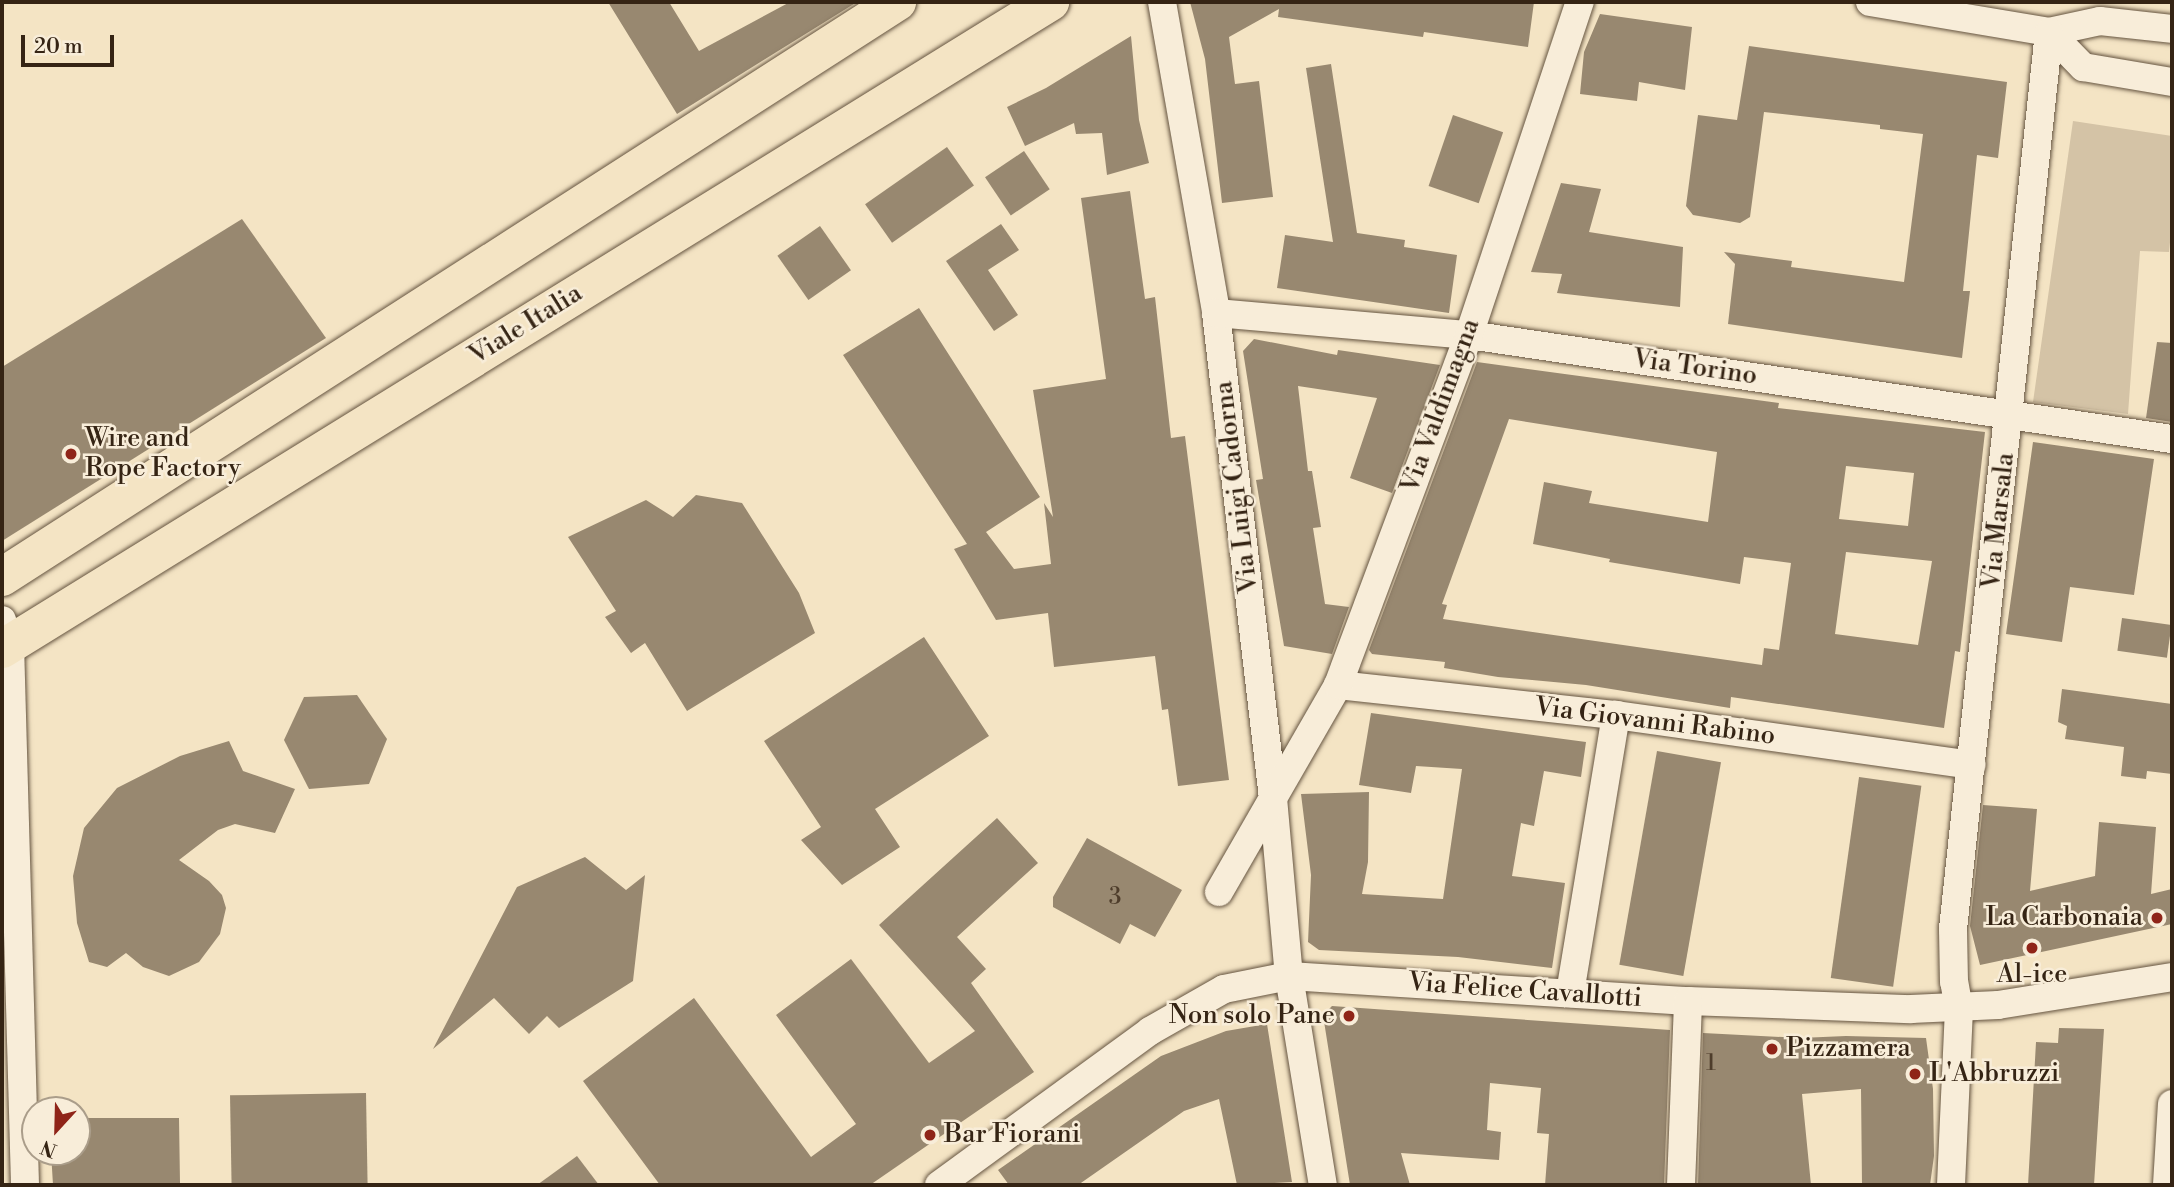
<!DOCTYPE html>
<html>
<head>
<meta charset="utf-8">
<style>
  body { margin:0 }
  #map { position:relative; width:2174px; height:1187px; overflow:hidden; background:#f4e4c4; font-family:"Libre Bodoni",serif }
  div>[style] { position:absolute }
  [style*='--x'] { left:calc(var(--x)*1px); top:calc(var(--y)*1px); width:calc(var(--w)*1px); rotate:calc(var(--a)*1deg) }
  .green>* { inset:0; background:#d4c3a6 }
  .building>* { inset:0; background:#988870; transform-origin:0 0 }
  .roads { filter:drop-shadow(0 0 2px #655440) drop-shadow(0 0 2px #655440) }
  .street>* { height:28px; margin:-14px; padding:0 14px; transform-origin:14px; border-radius:14px; background:#f8edd9 }
  .primary>* { height:38px; margin:-19px; padding:0 19px; transform-origin:19px; border-radius:19px; background:#f4e4c4 }
  .dots>* { width:19px; height:19px; translate:-50% -50%; box-sizing:border-box; border:4px solid #f8edd9; border-radius:50% }
  span { translate:-50% -50%; white-space:nowrap; text-align:center; line-height:1.15; -webkit-text-stroke:5px #f8edd9; paint-order:stroke }
  .number-label { font-size:23px; color:#4e3d2b }
  .number-label span { -webkit-text-stroke-width:0 }
  .street-label { font-size:26px; color:#352414 }
  .poi-label { font-size:26px; color:#352414 }
  .left { translate:0 -50%; text-align:left }
  .right { translate:-100% -50%; text-align:right }
  .frame { position:absolute; inset:0; border:4px solid #352414; pointer-events:none }
  .north { position:absolute; left:21px; top:1096px; width:70px; height:70px; box-sizing:border-box; background:#f8edd9; border:2px solid #aa9d8a; border-radius:50%; rotate:202deg; font-size:19px; font-weight:700; line-height:28px; text-align:center; color:#352414 }
  .north::after { content:''; display:block; margin:auto; width:24px; height:32px; background:#8f2418; clip-path:polygon(50% 0,100% 100%,50% 72%,0 100%) }
  .scale { position:absolute; left:21px; top:35px; width:93px; height:32px; box-sizing:border-box; border:4px solid #352414; border-top:0; padding-left:9px; font-size:21px; line-height:24px; white-space:nowrap; color:#352414; -webkit-text-stroke:5px #f8edd9; paint-order:stroke }
</style>
</head>
<body>
<div id="map">
  <div class="green">
    <i style="clip-path:polygon(2073px 121px,2172px 136px,2172px 223px,2169px 252px,2140px 251px,2128px 414px,2033px 402px)"></i>
  </div>
  <div class="building">
    <i style="clip-path:polygon(608px 2px,669px 2px,699px 51px,790px 2px,857px 2px,677px 114px)"></i>
    <i style="clip-path:polygon(1190px 2px,1534px 2px,1528px 47px,1424px 32px,1423px 37px,1278px 17px,1279px 9px,1229px 37px,1235px 84px,1259px 81px,1273px 197px,1222px 203px,1205px 59px)"></i>
    <i style="clip-path:polygon(1600px 14px,1692px 27px,1685px 90px,1639px 82px,1637px 101px,1580px 94px,1584px 52px)"></i>
    <i style="clip-path:polygon(1131px 36px,1139px 120px,1149px 163px,1107px 175px,1102px 133px,1076px 134px,1074px 123px,1025px 146px,1007px 107px,1046px 88px)"></i>
    <i style="clip-path:polygon(1749px 46px,2007px 82px,1998px 158px,1977px 155px,1963px 291px,1970px 291px,1962px 358px,1728px 324px,1735px 264px,1724px 252px,1792px 261px,1791px 267px,1904px 282px,1923px 134px,1880px 129px,1880px 125px,1764px 112px,1750px 217px,1740px 223px,1693px 215px,1686px 206px,1698px 115px,1737px 120px)"></i>
    <i style="clip-path:polygon(1331px 64px,1357px 233px,1405px 240px,1404px 247px,1457px 255px,1449px 313px,1277px 288px,1285px 235px,1333px 242px,1306px 68px)"></i>
    <i style="left:1453px;top:115px;width:53px;height:75px;rotate:19deg"></i>
    <i style="left:947px;top:147px;width:47px;height:100px;rotate:55deg"></i>
    <i style="left:1024px;top:151px;width:46px;height:47px;rotate:56deg"></i>
    <i style="clip-path:polygon(1561px 183px,1601px 189px,1589px 232px,1683px 247px,1680px 307px,1557px 293px,1562px 274px,1531px 272px)"></i>
    <i style="clip-path:polygon(1130px 191px,1145px 299px,1155px 297px,1171px 438px,1185px 436px,1229px 780px,1178px 786px,1168px 709px,1162px 710px,1155px 656px,1054px 667px,1048px 613px,996px 620px,954px 549px,967px 544px,843px 355px,919px 308px,1040px 497px,986px 532px,1014px 569px,1051px 564px,1044px 503px,1053px 517px,1033px 390px,1106px 379px,1081px 198px)"></i>
    <i style="clip-path:polygon(242px 219px,326px 338px,2px 541px,2px 367px)"></i>
    <i style="clip-path:polygon(1001px 224px,1019px 250px,988px 270px,1018px 315px,994px 331px,946px 261px)"></i>
    <i style="left:820px;top:226px;width:54px;height:52px;rotate:55deg"></i>
    <i style="clip-path:polygon(1254px 339px,1337px 355px,1338px 350px,1440px 365px,1392px 493px,1350px 478px,1377px 398px,1298px 386px,1308px 471px,1312px 471px,1321px 527px,1313px 528px,1325px 604px,1349px 607px,1332px 654px,1284px 646px,1256px 480px,1263px 479px,1243px 351px)"></i>
    <i style="clip-path:polygon(2157px 342px,2172px 343px,2172px 422px,2146px 418px)"></i>
    <i style="clip-path:polygon(evenodd,1477px 362px,1779px 403px,1778px 408px,1985px 432px,1960px 652px,1955px 651px,1944px 728px,1731px 697px,1730px 708px,1586px 685px,1498px 677px,1444px 668px,1445px 662px,1372px 654px,1369px 650px,1477px 362px,1509px 419px,1717px 452px,1708px 522px,1589px 503px,1592px 491px,1544px 482px,1533px 544px,1610px 559px,1609px 562px,1740px 584px,1744px 557px,1791px 563px,1779px 650px,1764px 648px,1762px 665px,1443px 619px,1447px 605px,1442px 604px,1509px 419px,1477px 362px,1846px 466px,1914px 473px,1908px 526px,1839px 519px,1846px 466px,1477px 362px,1846px 552px,1932px 561px,1918px 645px,1835px 634px,1846px 552px)"></i>
    <i style="clip-path:polygon(2033px 442px,2154px 459px,2134px 595px,2070px 587px,2062px 642px,2006px 634px)"></i>
    <i style="clip-path:polygon(696px 495px,742px 503px,799px 593px,815px 633px,687px 711px,645px 643px,631px 653px,605px 617px,616px 611px,568px 537px,646px 500px,673px 517px)"></i>
    <i style="left:2122px;top:618px;width:50px;height:33px;rotate:8deg"></i>
    <i style="clip-path:polygon(924px 637px,989px 736px,875px 809px,900px 847px,842px 885px,801px 840px,821px 827px,764px 741px)"></i>
    <i style="clip-path:polygon(2062px 689px,2172px 704px,2172px 774px,2147px 771px,2146px 779px,2121px 776px,2124px 747px,2065px 739px,2067px 726px,2058px 722px)"></i>
    <i style="clip-path:polygon(357px 695px,387px 739px,369px 784px,309px 789px,284px 740px,304px 697px)"></i>
    <i style="clip-path:polygon(1371px 713px,1586px 742px,1581px 777px,1544px 771px,1534px 826px,1521px 823px,1512px 876px,1565px 883px,1552px 968px,1458px 957px,1319px 950px,1308px 942px,1311px 875px,1301px 794px,1369px 792px,1368px 862px,1362px 894px,1443px 899px,1462px 769px,1416px 766px,1411px 793px,1359px 785px)"></i>
    <i style="clip-path:polygon(229px 741px,243px 771px,295px 789px,275px 833px,235px 824px,218px 830px,179px 860px,209px 881px,222px 895px,226px 908px,220px 934px,199px 962px,169px 976px,143px 967px,126px 953px,107px 967px,89px 962px,77px 923px,73px 876px,84px 828px,117px 788px,180px 756px)"></i>
    <i style="left:1657px;top:751px;width:65px;height:217px;rotate:10deg"></i>
    <i style="left:1859px;top:777px;width:63px;height:203px;rotate:8deg"></i>
    <i style="clip-path:polygon(1983px 805px,2037px 809px,2030px 891px,2095px 876px,2099px 822px,2156px 827px,2151px 894px,2172px 889px,2172px 924px,1980px 965px,1970px 926px)"></i>
    <i style="clip-path:polygon(997px 818px,1038px 863px,957px 937px,986px 969px,971px 983px,1034px 1072px,870px 1185px,660px 1185px,583px 1081px,694px 998px,811px 1157px,856px 1124px,776px 1015px,851px 959px,929px 1063px,975px 1031px,879px 925px)"></i>
    <i style="clip-path:polygon(1087px 838px,1182px 890px,1155px 937px,1130px 924px,1120px 944px,1053px 907px,1053px 897px)"></i>
    <i style="clip-path:polygon(585px 857px,626px 890px,645px 875px,633px 981px,559px 1028px,547px 1016px,529px 1034px,494px 998px,433px 1049px,517px 887px)"></i>
    <i style="clip-path:polygon(1332px 1006px,1670px 1030px,1664px 1185px,1545px 1185px,1549px 1134px,1537px 1133px,1541px 1088px,1490px 1083px,1487px 1130px,1501px 1132px,1499px 1160px,1401px 1153px,1410px 1185px,1350px 1185px,1323px 1015px)"></i>
    <i style="clip-path:polygon(1267px 1024px,1292px 1182px,1237px 1185px,1219px 1099px,1184px 1111px,1078px 1185px,1009px 1185px,998px 1170px,1161px 1056px,1226px 1031px)"></i>
    <i style="clip-path:polygon(2059px 1028px,2104px 1029px,2094px 1185px,2028px 1185px,2036px 1042px,2058px 1043px)"></i>
    <i style="clip-path:polygon(1703px 1033px,1800px 1038px,1846px 1036px,1926px 1038px,1933px 1089px,1934px 1156px,1930px 1185px,1862px 1185px,1861px 1089px,1802px 1094px,1811px 1185px,1698px 1185px)"></i>
    <i style="left:366px;top:1093px;width:92px;height:136px;rotate:89deg"></i>
    <i style="clip-path:polygon(77px 1118px,179px 1118px,180px 1183px,53px 1185px,51px 1152px,77px 1152px)"></i>
    <i style="clip-path:polygon(577px 1156px,599px 1185px,537px 1185px)"></i>
  </div>
  <div class="roads">
    <div class="street">
      <i style="--x:1162;--y:2;--w:316;--a:80.1"></i>
      <i style="--x:1216;--y:313;--w:488;--a:83.3"></i>
      <i style="--x:1273;--y:798;--w:179;--a:84.9"></i>
      <i style="--x:1289;--y:976;--w:212;--a:80.8"></i>
      <i style="--x:1870;--y:2;--w:181;--a:9.5"></i>
      <i style="--x:2049;--y:32;--w:52;--a:-12.2"></i>
      <i style="--x:2100;--y:21;--w:72;--a:6.3"></i>
      <i style="--x:2049;--y:32;--w:49;--a:45.8"></i>
      <i style="--x:2083;--y:67;--w:90;--a:9.6"></i>
      <i style="--x:1216;--y:313;--w:254;--a:5"></i>
      <i style="--x:1469;--y:335;--w:711;--a:8.42"></i>
      <i style="--x:2;--y:620;--w:25;--a:72"></i>
      <i style="--x:10;--y:644;--w:541;--a:88.41"></i>
      <i style="--x:1338;--y:685;--w:280;--a:6.2"></i>
      <i style="--x:1616;--y:715;--w:359;--a:8"></i>
      <i style="--x:1219;--y:892;--w:239;--a:-60.1"></i>
      <i style="--x:1338;--y:685;--w:374;--a:-69.5"></i>
      <i style="--x:1469;--y:335;--w:351;--a:-71.6"></i>
      <i style="--x:1570;--y:993;--w:282;--a:-80.6"></i>
      <i style="--x:939;--y:1185;--w:261;--a:-36.1"></i>
      <i style="--x:1150;--y:1031;--w:85;--a:-29.6"></i>
      <i style="--x:1224;--y:989;--w:66;--a:-11.3"></i>
      <i style="--x:1289;--y:976;--w:400;--a:3.6"></i>
      <i style="--x:1688;--y:1001;--w:223;--a:2.1"></i>
      <i style="--x:1911;--y:1009;--w:87;--a:-2.6"></i>
      <i style="--x:1998;--y:1005;--w:176;--a:-9.1"></i>
      <i style="--x:1681;--y:1185;--w:184;--a:-87.8"></i>
      <i style="--x:1951;--y:1185;--w:176;--a:-87.4"></i>
      <i style="--x:1959;--y:1009;--w:27;--a:-100"></i>
      <i style="--x:1954;--y:982;--w:53;--a:-91.1"></i>
      <i style="--x:1953;--y:929;--w:902;--a:-83.89"></i>
      <i style="--x:2167;--y:1185;--w:81;--a:-86.5"></i>
    </div>
    <div class="primary">
      <i style="--x:2;--y:577;--w:1064;--a:-32.72"></i>
      <i style="--x:2;--y:649;--w:1232;--a:-31.69"></i>
    </div>
  </div>
  <div class="dots">
    <i style="left:71px;top:454px;background:#8f2418"></i>
    <i style="left:2157px;top:918px;background:#8f2418"></i>
    <i style="left:2032px;top:948px;background:#8f2418"></i>
    <i style="left:1349px;top:1016px;background:#8f2418"></i>
    <i style="left:1772px;top:1049px;background:#8f2418"></i>
    <i style="left:1915px;top:1074px;background:#8f2418"></i>
    <i style="left:930px;top:1135px;background:#8f2418"></i>
  </div>
  <div class="number-label">
    <span style="left:1115px;top:897px">3</span>
    <span style="left:1711px;top:1063px">1</span>
  </div>
  <div class="street-label">
    <span style="left:526px;top:325px;rotate:-32deg">Viale Italia</span>
    <span style="left:1695px;top:368px;rotate:8deg">Via Torino</span>
    <span style="left:1441px;top:406px;rotate:-70deg">Via Valdimagna</span>
    <span style="left:1237px;top:487px;rotate:-97deg">Via Luigi Cadorna</span>
    <span style="left:1999px;top:521px;rotate:-84deg">Via Marsala</span>
    <span style="left:1655px;top:722px;rotate:7deg">Via Giovanni Rabino</span>
    <span style="left:1525px;top:991px;rotate:4deg">Via Felice Cavallotti</span>
  </div>
  <div class="poi-label">
    <span class="left" style="left:85px;top:454px">Wire and<br>Rope Factory</span>
    <span class="right" style="left:2143px;top:918px">La Carbonaia</span>
    <span style="left:2032px;top:975px">Al-ice</span>
    <span class="right" style="left:1335px;top:1016px">Non solo Pane</span>
    <span class="left" style="left:1786px;top:1049px">Pizzamera</span>
    <span class="left" style="left:1929px;top:1074px">L'Abbruzzi</span>
    <span class="left" style="left:944px;top:1135px">Bar Fiorani</span>
  </div>
  <div class="frame"></div>
  <div class="north">N</div>
  <div class="scale">20 m</div>
</div>
</body>
</html>
